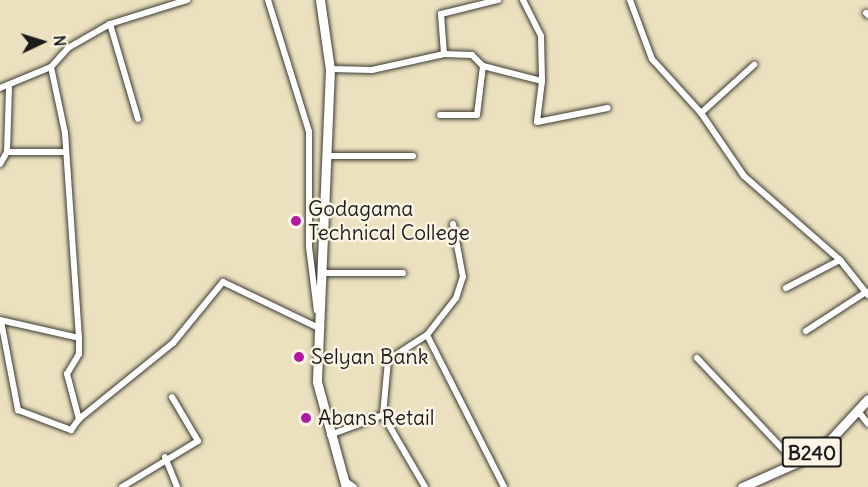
<!DOCTYPE html>
<html>
<head>
<meta charset="utf-8">
<style>
  body { margin:0 }
  #map { position:relative; width:868px; height:487px; overflow:hidden; background:#ece1be; font-family:Delius,sans-serif }
  div>[style] { position:absolute }
  [style*='--x'] { left:calc(var(--x)*1px); top:calc(var(--y)*1px); width:calc(var(--w)*1px); rotate:calc(var(--a)*1deg) }
  .roads { filter:drop-shadow(0 0 2px #3b3a34) drop-shadow(0 0 2px #3b3a34) }
  .minor>* { height:6px; margin:-3px; padding:0 3px; transform-origin:3px; border-radius:3px; background:#fff }
  .primary>* { height:9px; margin:-4.5px; padding:0 4.5px; transform-origin:4.5px; border-radius:4.5px; background:#fff }
  .trunk>* { height:9px; margin:-4.5px; padding:0 4.5px; transform-origin:4.5px; border-radius:4.5px; background:#fff }
  .dots>* { width:16px; height:16px; translate:-50% -50%; box-sizing:border-box; border:3px solid #fcf5e5; border-radius:50% }
  span { translate:-50% -50%; white-space:nowrap; text-align:center; line-height:1.15; -webkit-text-stroke:5px #fcf5e5; paint-order:stroke }
  .shield-label span { padding:2px 4px; background:#fcf5e5; border:2px solid; border-radius:4px; -webkit-text-stroke-width:0 }
  .shield-label { font-size:20px; color:#1c1c1c; font-weight:700 }
  .poi-label { font-size:21px; color:#1c1c1c }
  .left { translate:0 -50%; text-align:left }
  .north { position:absolute; left:12px; top:12px; width:60px; height:60px; -webkit-text-stroke:4px #fcf5e5; paint-order:stroke; rotate:86deg; font-size:16px; font-weight:700; line-height:24px; text-align:center; color:#1c1c1c }
  .north::after { content:''; display:block; margin:auto; width:21px; height:27px; background:#1c1c1c; clip-path:polygon(50% 0,100% 100%,50% 72%,0 100%) }
</style>
</head>
<body>
<div id="map">
  <div class="roads">
    <div class="minor">
      <i style="--x:268;--y:0;--w:138;--a:72.7"></i>
      <i style="--x:309;--y:132;--w:115;--a:90"></i>
      <i style="--x:309;--y:247;--w:64;--a:82.9"></i>
      <i style="--x:523;--y:0;--w:40;--a:63.4"></i>
      <i style="--x:541;--y:36;--w:45;--a:88.7"></i>
      <i style="--x:630;--y:0;--w:63;--a:69.6"></i>
      <i style="--x:652;--y:59;--w:73;--a:47.8"></i>
      <i style="--x:701;--y:113;--w:76;--a:55.7"></i>
      <i style="--x:744;--y:176;--w:128;--a:41.2"></i>
      <i style="--x:840;--y:260;--w:45;--a:51.3"></i>
      <i style="--x:866;--y:13;--w:3;--a:45"></i>
      <i style="--x:110;--y:24;--w:99;--a:73.6"></i>
      <i style="--x:444;--y:54;--w:40;--a:-94.3"></i>
      <i style="--x:441;--y:14;--w:59;--a:-13.8"></i>
      <i style="--x:483;--y:66;--w:61;--a:14.3"></i>
      <i style="--x:542;--y:81;--w:41;--a:97"></i>
      <i style="--x:537;--y:122;--w:72;--a:-11.2"></i>
      <i style="--x:51;--y:67;--w:67;--a:78"></i>
      <i style="--x:65;--y:133;--w:205;--a:86.1"></i>
      <i style="--x:79;--y:338;--w:16;--a:90"></i>
      <i style="--x:79;--y:354;--w:23;--a:121"></i>
      <i style="--x:67;--y:374;--w:47;--a:75.1"></i>
      <i style="--x:79;--y:419;--w:121;--a:-39"></i>
      <i style="--x:173;--y:343;--w:79;--a:-50.7"></i>
      <i style="--x:223;--y:282;--w:104;--a:25.6"></i>
      <i style="--x:330;--y:69;--w:42;--a:1.4"></i>
      <i style="--x:372;--y:70;--w:74;--a:-12.5"></i>
      <i style="--x:444;--y:54;--w:28;--a:2"></i>
      <i style="--x:472;--y:55;--w:16;--a:45"></i>
      <i style="--x:483;--y:66;--w:49;--a:97"></i>
      <i style="--x:477;--y:115;--w:37;--a:180"></i>
      <i style="--x:0;--y:88;--w:55;--a:-22.4"></i>
      <i style="--x:51;--y:67;--w:25;--a:-48"></i>
      <i style="--x:68;--y:48;--w:48;--a:-29.7"></i>
      <i style="--x:110;--y:24;--w:81;--a:-17.3"></i>
      <i style="--x:9;--y:88;--w:64;--a:91.8"></i>
      <i style="--x:7;--y:152;--w:58;--a:0"></i>
      <i style="--x:701;--y:113;--w:72;--a:-42.2"></i>
      <i style="--x:326;--y:156;--w:87;--a:0"></i>
      <i style="--x:0;--y:164;--w:14;--a:-60"></i>
      <i style="--x:321;--y:273;--w:82;--a:0"></i>
      <i style="--x:786;--y:288;--w:61;--a:-27.4"></i>
      <i style="--x:0;--y:320;--w:81;--a:12.8"></i>
      <i style="--x:1;--y:321;--w:91;--a:79.2"></i>
      <i style="--x:18;--y:410;--w:57;--a:20.7"></i>
      <i style="--x:71;--y:430;--w:14;--a:-54"></i>
      <i style="--x:806;--y:331;--w:72;--a:-33"></i>
      <i style="--x:427;--y:335;--w:170;--a:63.1"></i>
      <i style="--x:697;--y:358;--w:144;--a:46.7"></i>
      <i style="--x:858;--y:411;--w:16;--a:52"></i>
      <i style="--x:383;--y:415;--w:83;--a:59.7"></i>
      <i style="--x:330;--y:435;--w:57;--a:-20.7"></i>
      <i style="--x:383;--y:415;--w:55;--a:-84.8"></i>
      <i style="--x:388;--y:360;--w:46;--a:-32.7"></i>
      <i style="--x:427;--y:335;--w:47;--a:-51.9"></i>
      <i style="--x:456;--y:298;--w:22;--a:-72"></i>
      <i style="--x:463;--y:277;--w:54;--a:-100.7"></i>
      <i style="--x:165;--y:457;--w:32;--a:68"></i>
      <i style="--x:344;--y:480;--w:12;--a:35"></i>
      <i style="--x:122;--y:487;--w:89;--a:-31.2"></i>
      <i style="--x:198;--y:441;--w:51;--a:-120.6"></i>
    </div>
    <div class="primary">
      <i style="--x:742;--y:487;--w:59;--a:-24"></i>
      <i style="--x:796;--y:463;--w:41;--a:-34.1"></i>
      <i style="--x:830;--y:440;--w:56;--a:-47.2"></i>
    </div>
    <div class="trunk">
      <i style="--x:320;--y:0;--w:70;--a:81.8"></i>
      <i style="--x:330;--y:69;--w:313;--a:92.4"></i>
      <i style="--x:317;--y:382;--w:109;--a:74.6"></i>
    </div>
  </div>
  <div class="dots">
    <i style="left:296px;top:221px;background:#b5179e"></i>
    <i style="left:299px;top:357px;background:#b5179e"></i>
    <i style="left:306px;top:418px;background:#b5179e"></i>
  </div>
  <div class="shield-label">
    <span style="left:812px;top:452px">B240</span>
  </div>
  <div class="poi-label">
    <span class="left" style="left:308px;top:221px">Godagama<br>Technical College</span>
    <span class="left" style="left:311px;top:357px">Selyan Bank</span>
    <span class="left" style="left:318px;top:418px">Abans Retail</span>
  </div>
  <div class="north">N</div>
</div>
</body>
</html>
